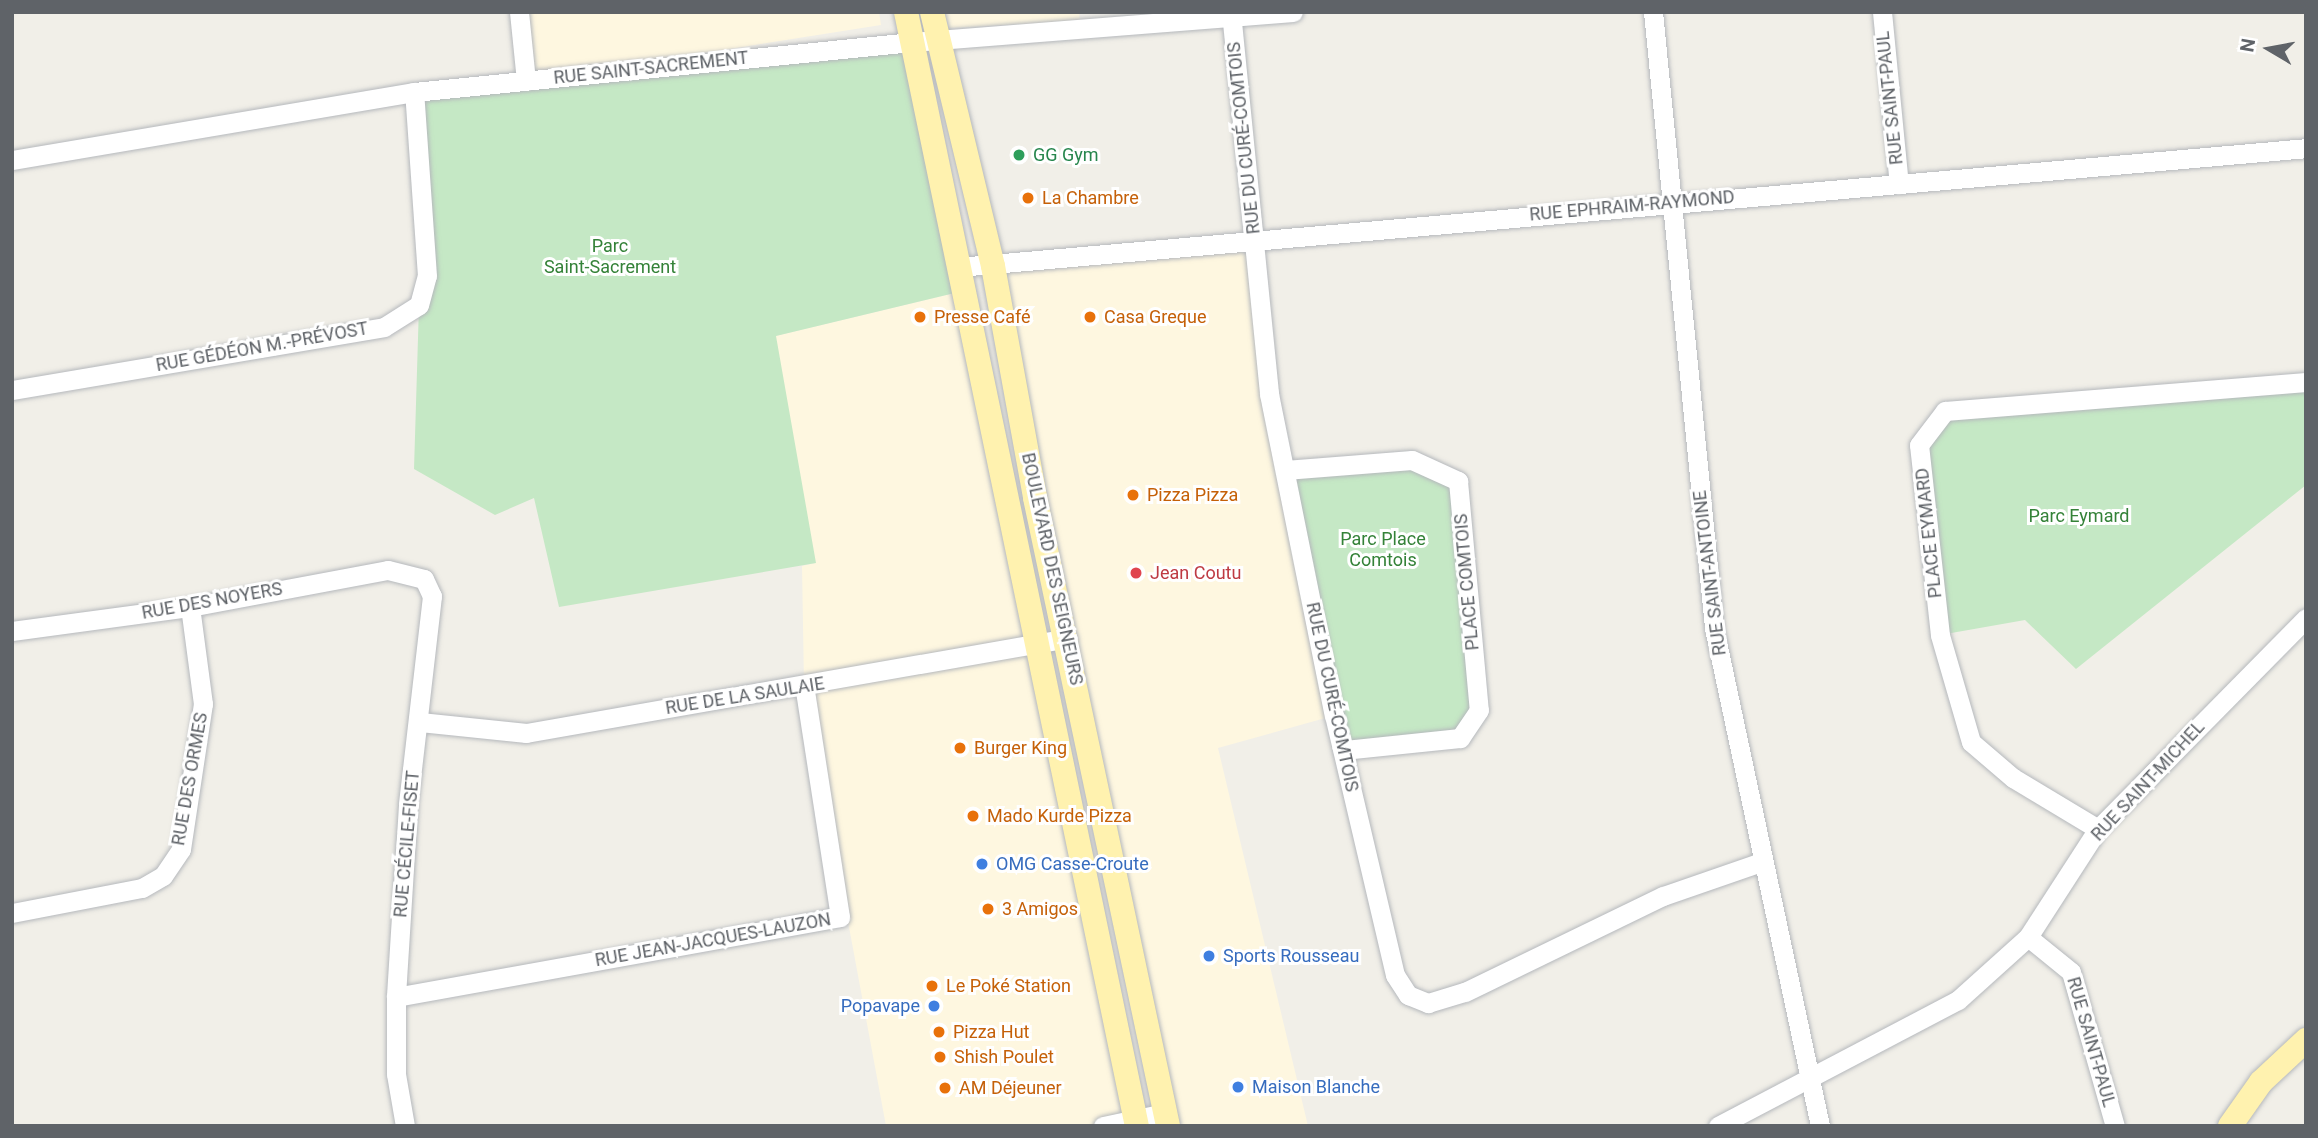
<!DOCTYPE html>
<html>
<head>
<meta charset="utf-8">
<style>
  body { margin:0 }
  #map { position:relative; width:2318px; height:1138px; overflow:hidden; background:#f1efe8; font-family:Roboto,sans-serif }
  div>[style] { position:absolute }
  [style*='--x'] { left:calc(var(--x)*1px); top:calc(var(--y)*1px); width:calc(var(--w)*1px); rotate:calc(var(--a)*1deg) }
  .commercial>* { inset:0; background:#fef7e0 }
  .green>* { inset:0; background:#c5e8c5 }
  .roads { filter:drop-shadow(0 0 2px #b5b8bc) drop-shadow(0 0 2px #b5b8bc) }
  .minor>* { height:19px; margin:-9.5px; padding:0 9.5px; transform-origin:9.5px; border-radius:9.5px; background:#fff }
  .major>* { height:24px; margin:-12px; padding:0 12px; transform-origin:12px; border-radius:12px; background:#fff2af }
  .dots>* { width:19px; height:19px; translate:-50% -50%; box-sizing:border-box; border:4px solid #fff; border-radius:50% }
  span { translate:-50% -50%; white-space:nowrap; text-align:center; line-height:1.15; -webkit-text-stroke:6px #fff; paint-order:stroke }
  .street-label { font-size:18px; color:#5f6368 }
  .leisure-label { font-size:18px; color:#27864d }
  .left { translate:0 -50%; text-align:left }
  .food-label { font-size:18px; color:#c56008 }
  .park-label { font-size:18px; color:#348238 }
  .health-label { font-size:18px; color:#be3a42 }
  .shop-label { font-size:18px; color:#366cbe }
  .right { translate:-100% -50%; text-align:right }
  .frame { position:absolute; inset:0; border:14px solid #5f6368; pointer-events:none }
  .north { position:absolute; left:2234px; top:14px; width:70px; height:70px; -webkit-text-stroke:5px #fff; paint-order:stroke; rotate:280deg; font-size:19px; font-weight:700; line-height:28px; text-align:center; color:#5f6368 }
  .north::after { content:''; display:block; margin:auto; width:24px; height:32px; background:#5f6368; clip-path:polygon(50% 0,100% 100%,50% 72%,0 100%) }
</style>
</head>
<body>
<div id="map">
  <div class="commercial">
    <i style="clip-path:polygon(519px 12px,879px 12px,881px 25px,526px 81px)"></i>
    <i style="clip-path:polygon(945px 12px,1079px 12px,1080px 21px,949px 28px)"></i>
    <i style="clip-path:polygon(1255px 242px,1269px 394px,1329px 717px,1218px 748px,1308px 1126px,1171px 1126px,993px 266px)"></i>
    <i style="clip-path:polygon(963px 291px,1136px 1126px,886px 1126px,804px 685px,802px 566px,815px 563px,775px 336px)"></i>
  </div>
  <div class="green">
    <i style="clip-path:polygon(912px 42px,963px 291px,776px 336px,816px 563px,559px 607px,534px 498px,495px 515px,414px 469px,419px 305px,414px 92px)"></i>
    <i style="clip-path:polygon(2306px 382px,2306px 485px,2076px 669px,2025px 620px,1940px 635px,1919px 445px,1945px 411px)"></i>
    <i style="clip-path:polygon(1412px 460px,1458px 481px,1479px 710px,1460px 738px,1343px 750px,1285px 470px)"></i>
  </div>
  <div class="roads">
    <div class="minor">
      <i style="--x:519;--y:12;--w:69;--a:84.2"></i>
      <i style="--x:1231;--y:12;--w:384;--a:84.3"></i>
      <i style="--x:1269;--y:394;--w:328;--a:78.6"></i>
      <i style="--x:1334;--y:715;--w:267;--a:76.8"></i>
      <i style="--x:1395;--y:975;--w:24;--a:57"></i>
      <i style="--x:1408;--y:995;--w:22;--a:22"></i>
      <i style="--x:1428;--y:1003;--w:39;--a:-17"></i>
      <i style="--x:1465;--y:992;--w:220;--a:-25.9"></i>
      <i style="--x:1663;--y:896;--w:104;--a:-19.1"></i>
      <i style="--x:1653;--y:12;--w:619;--a:84.34"></i>
      <i style="--x:1714;--y:628;--w:509;--a:77.98"></i>
      <i style="--x:1882;--y:12;--w:173;--a:84.4"></i>
      <i style="--x:12;--y:160;--w:408;--a:-9.6"></i>
      <i style="--x:414;--y:92;--w:501;--a:-5.73"></i>
      <i style="--x:912;--y:42;--w:382;--a:-4.5"></i>
      <i style="--x:958;--y:267;--w:1353;--a:-5.04"></i>
      <i style="--x:12;--y:390;--w:377;--a:-9.6"></i>
      <i style="--x:384;--y:327;--w:41;--a:-32.2"></i>
      <i style="--x:419;--y:305;--w:30;--a:-75"></i>
      <i style="--x:427;--y:276;--w:184;--a:-94"></i>
      <i style="--x:1285;--y:470;--w:127;--a:-4.5"></i>
      <i style="--x:1412;--y:460;--w:51;--a:24.5"></i>
      <i style="--x:1458;--y:481;--w:230;--a:84.8"></i>
      <i style="--x:1479;--y:710;--w:34;--a:124"></i>
      <i style="--x:1460;--y:738;--w:118;--a:174.1"></i>
      <i style="--x:12;--y:631;--w:180;--a:-7.7"></i>
      <i style="--x:190;--y:607;--w:201;--a:-10.6"></i>
      <i style="--x:388;--y:570;--w:37;--a:14"></i>
      <i style="--x:424;--y:579;--w:19;--a:65"></i>
      <i style="--x:432;--y:596;--w:210;--a:96.6"></i>
      <i style="--x:408;--y:805;--w:192;--a:93.6"></i>
      <i style="--x:396;--y:997;--w:77;--a:90"></i>
      <i style="--x:396;--y:1074;--w:53;--a:80.2"></i>
      <i style="--x:420;--y:722;--w:107;--a:5.9"></i>
      <i style="--x:526;--y:733;--w:550;--a:-9.94"></i>
      <i style="--x:2098;--y:829;--w:99;--a:-149"></i>
      <i style="--x:2013;--y:778;--w:55;--a:-139.4"></i>
      <i style="--x:1971;--y:742;--w:111;--a:-106.2"></i>
      <i style="--x:1940;--y:635;--w:191;--a:-96.3"></i>
      <i style="--x:1919;--y:445;--w:43;--a:-52.6"></i>
      <i style="--x:1945;--y:411;--w:362;--a:-4.6"></i>
      <i style="--x:12;--y:913;--w:132;--a:-10.9"></i>
      <i style="--x:142;--y:888;--w:24;--a:-30"></i>
      <i style="--x:163;--y:876;--w:32;--a:-56"></i>
      <i style="--x:181;--y:849;--w:147;--a:-81.4"></i>
      <i style="--x:203;--y:704;--w:98;--a:-97.6"></i>
      <i style="--x:2028;--y:937;--w:55;--a:39.1"></i>
      <i style="--x:2071;--y:972;--w:160;--a:74.1"></i>
      <i style="--x:396;--y:997;--w:451;--a:-10.2"></i>
      <i style="--x:840;--y:917;--w:235;--a:-98.8"></i>
      <i style="--x:1103;--y:1126;--w:63;--a:-11.8"></i>
      <i style="--x:1718;--y:1126;--w:271;--a:-27.7"></i>
      <i style="--x:1958;--y:1000;--w:94;--a:-42"></i>
      <i style="--x:2028;--y:937;--w:129;--a:-57.1"></i>
      <i style="--x:2098;--y:829;--w:296;--a:-45.4"></i>
    </div>
    <div class="major">
      <i style="--x:906;--y:12;--w:1138;--a:78.29"></i>
      <i style="--x:932;--y:12;--w:261;--a:76.5"></i>
      <i style="--x:993;--y:266;--w:236;--a:79.7"></i>
      <i style="--x:1035;--y:498;--w:642;--a:78.04"></i>
      <i style="--x:2230;--y:1126;--w:54;--a:-54.8"></i>
      <i style="--x:2261;--y:1082;--w:62;--a:-43"></i>
    </div>
  </div>
  <div class="dots">
    <i style="left:1019px;top:155px;background:#2e9e5b"></i>
    <i style="left:1028px;top:198px;background:#e8710a"></i>
    <i style="left:920px;top:317px;background:#e8710a"></i>
    <i style="left:1090px;top:317px;background:#e8710a"></i>
    <i style="left:1133px;top:495px;background:#e8710a"></i>
    <i style="left:1136px;top:573px;background:#e0444e"></i>
    <i style="left:960px;top:748px;background:#e8710a"></i>
    <i style="left:973px;top:816px;background:#e8710a"></i>
    <i style="left:982px;top:864px;background:#3f7fe0"></i>
    <i style="left:988px;top:909px;background:#e8710a"></i>
    <i style="left:1209px;top:956px;background:#3f7fe0"></i>
    <i style="left:932px;top:986px;background:#e8710a"></i>
    <i style="left:934px;top:1006px;background:#3f7fe0"></i>
    <i style="left:939px;top:1032px;background:#e8710a"></i>
    <i style="left:940px;top:1057px;background:#e8710a"></i>
    <i style="left:1238px;top:1087px;background:#3f7fe0"></i>
    <i style="left:945px;top:1088px;background:#e8710a"></i>
  </div>
  <div class="street-label">
    <span style="left:651px;top:68px;rotate:-6deg">RUE SAINT-SACREMENT</span>
    <span style="left:1890px;top:98px;rotate:-96deg">RUE SAINT-PAUL</span>
    <span style="left:1244px;top:138px;rotate:-96deg">RUE DU CURÉ-COMTOIS</span>
    <span style="left:1632px;top:206px;rotate:-5deg">RUE EPHRAIM-RAYMOND</span>
    <span style="left:262px;top:347px;rotate:-10deg">RUE GÉDÉON M.-PRÉVOST</span>
    <span style="left:1929px;top:533px;rotate:-96deg">PLACE EYMARD</span>
    <span style="left:1052px;top:569px;rotate:78deg">BOULEVARD DES SEIGNEURS</span>
    <span style="left:1710px;top:573px;rotate:-97deg">RUE SAINT-ANTOINE</span>
    <span style="left:1467px;top:582px;rotate:-95deg">PLACE COMTOIS</span>
    <span style="left:212px;top:601px;rotate:-10deg">RUE DES NOYERS</span>
    <span style="left:745px;top:696px;rotate:-9deg">RUE DE LA SAULAIE</span>
    <span style="left:1332px;top:697px;rotate:78deg">RUE DU CURÉ-COMTOIS</span>
    <span style="left:190px;top:779px;rotate:-80deg">RUE DES ORMES</span>
    <span style="left:2148px;top:781px;rotate:-47deg">RUE SAINT-MICHEL</span>
    <span style="left:407px;top:844px;rotate:-85deg">RUE CÉCILE-FISET</span>
    <span style="left:713px;top:940px;rotate:-10deg">RUE JEAN-JACQUES-LAUZON</span>
    <span style="left:2091px;top:1042px;rotate:74deg">RUE SAINT-PAUL</span>
  </div>
  <div class="leisure-label">
    <span class="left" style="left:1033px;top:155px">GG Gym</span>
  </div>
  <div class="food-label">
    <span class="left" style="left:1042px;top:198px">La Chambre</span>
    <span class="left" style="left:934px;top:317px">Presse Café</span>
    <span class="left" style="left:1104px;top:317px">Casa Greque</span>
    <span class="left" style="left:1147px;top:495px">Pizza Pizza</span>
    <span class="left" style="left:974px;top:748px">Burger King</span>
    <span class="left" style="left:987px;top:816px">Mado Kurde Pizza</span>
    <span class="left" style="left:1002px;top:909px">3 Amigos</span>
    <span class="left" style="left:946px;top:986px">Le Poké Station</span>
    <span class="left" style="left:953px;top:1032px">Pizza Hut</span>
    <span class="left" style="left:954px;top:1057px">Shish Poulet</span>
    <span class="left" style="left:959px;top:1088px">AM Déjeuner</span>
  </div>
  <div class="park-label">
    <span style="left:610px;top:257px">Parc<br>Saint-Sacrement</span>
    <span style="left:2079px;top:516px">Parc Eymard</span>
    <span style="left:1383px;top:550px">Parc Place<br>Comtois</span>
  </div>
  <div class="health-label">
    <span class="left" style="left:1150px;top:573px">Jean Coutu</span>
  </div>
  <div class="shop-label">
    <span class="left" style="left:996px;top:864px">OMG Casse-Croute</span>
    <span class="left" style="left:1223px;top:956px">Sports Rousseau</span>
    <span class="right" style="left:920px;top:1006px">Popavape</span>
    <span class="left" style="left:1252px;top:1087px">Maison Blanche</span>
  </div>
  <div class="frame"></div>
  <div class="north">N</div>
</div>
</body>
</html>
